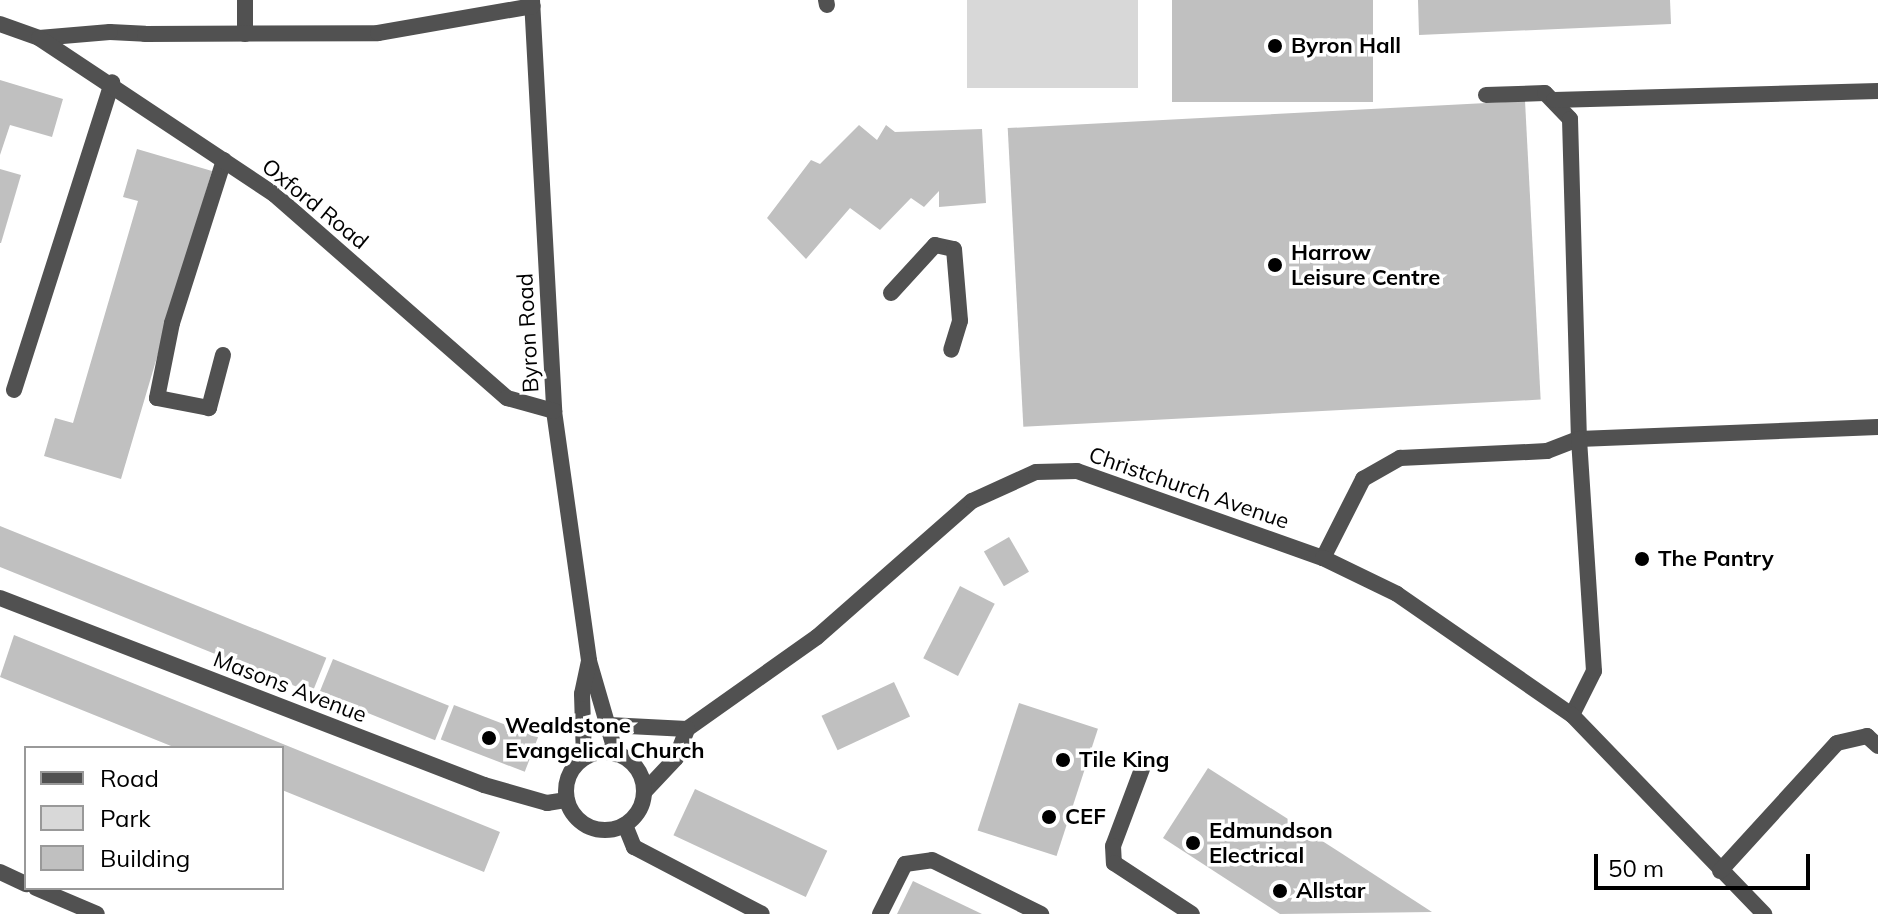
<!DOCTYPE html>
<html>
<head>
<meta charset="utf-8">
<style>
  body { margin:0 }
  #map { position:relative; width:1878px; height:914px; overflow:hidden; background:#fff; font-family:Mulish,sans-serif }
  div>[style] { position:absolute }
  [style*='--x'] { left:calc(var(--x)*1px); top:calc(var(--y)*1px); width:calc(var(--w)*1px); rotate:calc(var(--a)*1deg) }
  .green>* { inset:0; background:#d8d8d8; transform-origin:0 0 }
  .building>* { inset:0; background:#c0c0c0; transform-origin:0 0 }
  .service>* { height:16px; margin:-8px; padding:0 8px; transform-origin:8px; border-radius:8px; background:#515151 }
  .minor>* { height:16px; margin:-8px; padding:0 8px; transform-origin:8px; border-radius:8px; background:#515151 }
  .tertiary>* { height:16px; margin:-8px; padding:0 8px; transform-origin:8px; border-radius:8px; background:#515151 }
  .tertiary>.ring { margin:-8px; padding:0; box-sizing:content-box; background:none; border:16px solid #515151; border-radius:50% }
  .dots>* { width:22px; height:22px; translate:-50% -50%; box-sizing:border-box; border:4px solid #fff; border-radius:50% }
  span { translate:-50% -50%; white-space:nowrap; text-align:center; line-height:1.15; -webkit-text-stroke:7px #fff; paint-order:stroke }
  .poi-label { font-size:22px; color:#000; font-weight:700 }
  .left { translate:0 -50%; text-align:left }
  .street-label { font-size:22px; color:#000 }
  .legend { position:absolute; left:24px; top:746px; width:260px; height:144px; box-sizing:border-box; background:#fff; border:2px solid #999; margin:0; padding:10px 14px; list-style:none; font-size:24px; color:#000 }
  .legend li { display:flex; align-items:center; gap:16px; height:40px }
  .legend b { width:40px; border:2px solid #999 }
  .scale { position:absolute; left:1594px; top:854px; width:216px; height:36px; box-sizing:border-box; border:4px solid #000; border-top:0; padding-left:10px; font-size:24px; line-height:28px; white-space:nowrap; color:#000; -webkit-text-stroke:6px #fff; paint-order:stroke }
</style>
</head>
<body>
<div id="map">
  <div class="green">
    <i style="left:967px;top:0;width:171px;height:88px"></i>
  </div>
  <div class="building">
    <i style="left:1172px;top:0;width:201px;height:102px"></i>
    <i style="clip-path:polygon(1418px 0,1670px 0,1671px 24px,1419px 35px)"></i>
    <i style="clip-path:polygon(0 80px,63px 99px,52px 137px,10px 125px,0 155px)"></i>
    <i style="left:1525px;top:101px;width:299px;height:518px;rotate:87deg"></i>
    <i style="clip-path:polygon(859px 125px,877px 140px,886px 125px,895px 132px,982px 129px,986px 203px,939px 207px,939px 191px,924px 207px,911px 198px,880px 230px,850px 208px,806px 259px,767px 218px,811px 160px,820px 164px)"></i>
    <i style="clip-path:polygon(137px 149px,212px 171px,121px 479px,44px 456px,55px 418px,73px 423px,138px 201px,123px 197px)"></i>
    <i style="clip-path:polygon(0 169px,21px 175px,1px 243px,0 243px)"></i>
    <i style="left:0;top:526px;width:352px;height:38px;rotate:22deg"></i>
    <i style="left:1009px;top:537px;width:40px;height:29px;rotate:60deg"></i>
    <i style="left:960px;top:586px;width:39px;height:81px;rotate:27deg"></i>
    <i style="clip-path:polygon(14px 635px,500px 832px,484px 872px,282px 790px,282px 748px,176px 748px,0 677px)"></i>
    <i style="left:333px;top:659px;width:125px;height:37px;rotate:22deg"></i>
    <i style="left:894px;top:682px;width:38px;height:80px;rotate:65deg"></i>
    <i style="left:1019px;top:703px;width:83px;height:134px;rotate:18deg"></i>
    <i style="left:454px;top:705px;width:90px;height:37px;rotate:21deg"></i>
    <i style="clip-path:polygon(1208px 768px,1341px 853px,1432px 912px,1280px 914px,1163px 838px)"></i>
    <i style="left:695px;top:789px;width:146px;height:51px;rotate:25deg"></i>
    <i style="clip-path:polygon(913px 881px,982px 914px,897px 914px)"></i>
  </div>
  <div class="service">
    <i style="--x:110;--y:32;--w:35;--a:3"></i>
    <i style="--x:245;--y:34;--w:34;--a:-90"></i>
    <i style="--x:1486;--y:95;--w:59;--a:-1.9"></i>
    <i style="--x:1545;--y:93;--w:36;--a:46"></i>
    <i style="--x:1570;--y:119;--w:320;--a:88.4"></i>
    <i style="--x:1554;--y:100;--w:324;--a:-1.6"></i>
    <i style="--x:891;--y:293;--w:65;--a:-47.5"></i>
    <i style="--x:935;--y:245;--w:19;--a:12"></i>
    <i style="--x:954;--y:249;--w:72;--a:85.2"></i>
    <i style="--x:960;--y:321;--w:30;--a:107"></i>
    <i style="--x:223;--y:355;--w:55;--a:104.8"></i>
    <i style="--x:209;--y:408;--w:53;--a:-169.1"></i>
    <i style="--x:157;--y:398;--w:76;--a:-78.7"></i>
    <i style="--x:172;--y:323;--w:171;--a:-72.3"></i>
    <i style="--x:14;--y:390;--w:323;--a:-72.3"></i>
    <i style="--x:1323;--y:558;--w:89;--a:-63.1"></i>
    <i style="--x:1363;--y:479;--w:43;--a:-29.6"></i>
    <i style="--x:1400;--y:458;--w:147;--a:-2.7"></i>
    <i style="--x:1547;--y:451;--w:34;--a:-21"></i>
    <i style="--x:1579;--y:439;--w:299;--a:-2.3"></i>
    <i style="--x:1142;--y:769;--w:82;--a:110.6"></i>
    <i style="--x:1113;--y:846;--w:17;--a:87"></i>
    <i style="--x:1114;--y:863;--w:93;--a:33.2"></i>
    <i style="--x:880;--y:914;--w:56;--a:-63.4"></i>
    <i style="--x:905;--y:864;--w:27;--a:-8"></i>
    <i style="--x:932;--y:860;--w:122;--a:26.4"></i>
  </div>
  <div class="minor">
    <i style="--x:532;--y:0;--w:412;--a:86.9"></i>
    <i style="--x:554;--y:411;--w:252;--a:82"></i>
    <i style="--x:589;--y:661;--w:97;--a:73.8"></i>
    <i style="--x:826;--y:0;--w:5;--a:79"></i>
    <i style="--x:0;--y:24;--w:41;--a:19.7"></i>
    <i style="--x:39;--y:38;--w:71;--a:-4.8"></i>
    <i style="--x:145;--y:34;--w:233;--a:-0.2"></i>
    <i style="--x:378;--y:33;--w:157;--a:-9.9"></i>
    <i style="--x:39;--y:38;--w:283;--a:33.6"></i>
    <i style="--x:275;--y:195;--w:308;--a:41.2"></i>
    <i style="--x:507;--y:398;--w:49;--a:15.5"></i>
    <i style="--x:1572;--y:715;--w:49;--a:-63.4"></i>
    <i style="--x:1594;--y:671;--w:232;--a:-93.7"></i>
    <i style="--x:609;--y:725;--w:78;--a:2.9"></i>
    <i style="--x:687;--y:729;--w:159;--a:-35.3"></i>
    <i style="--x:817;--y:637;--w:206;--a:-41.3"></i>
    <i style="--x:972;--y:501;--w:70;--a:-24.4"></i>
    <i style="--x:1036;--y:472;--w:41;--a:-1.4"></i>
    <i style="--x:1077;--y:471;--w:261;--a:19.5"></i>
    <i style="--x:1323;--y:558;--w:82;--a:25.9"></i>
    <i style="--x:1397;--y:594;--w:213;--a:34.7"></i>
    <i style="--x:1572;--y:715;--w:277;--a:46"></i>
    <i style="--x:584;--y:758;--w:64;--a:-91.8"></i>
    <i style="--x:582;--y:694;--w:34;--a:-78"></i>
    <i style="--x:645;--y:791;--w:45;--a:-46.8"></i>
    <i style="--x:676;--y:758;--w:31;--a:-69"></i>
    <i style="--x:1720;--y:871;--w:173;--a:-47.6"></i>
    <i style="--x:1837;--y:743;--w:31;--a:-13"></i>
    <i style="--x:1867;--y:736;--w:15;--a:42"></i>
    <i style="--x:0;--y:872;--w:29;--a:25"></i>
    <i style="--x:36;--y:888;--w:66;--a:23.1"></i>
  </div>
  <div class="tertiary">
    <i style="--x:0;--y:598;--w:519;--a:21.12"></i>
    <i style="--x:484;--y:785;--w:66;--a:15.9"></i>
    <i style="--x:547;--y:803;--w:20;--a:-9"></i>
    <i class="ring" style="left:566px;top:752px;width:62px;height:62px"></i>
    <i style="--x:625;--y:825;--w:24;--a:68"></i>
    <i style="--x:634;--y:847;--w:144;--a:27.6"></i>
  </div>
  <div class="dots">
    <i style="left:1275px;top:46px;background:#000"></i>
    <i style="left:1275px;top:265px;background:#000"></i>
    <i style="left:1642px;top:559px;background:#000"></i>
    <i style="left:489px;top:738px;background:#000"></i>
    <i style="left:1063px;top:760px;background:#000"></i>
    <i style="left:1049px;top:817px;background:#000"></i>
    <i style="left:1193px;top:843px;background:#000"></i>
    <i style="left:1280px;top:891px;background:#000"></i>
  </div>
  <div class="poi-label">
    <span class="left" style="left:1291px;top:46px">Byron Hall</span>
    <span class="left" style="left:1291px;top:265px">Harrow<br>Leisure Centre</span>
    <span class="left" style="left:1658px;top:559px">The Pantry</span>
    <span class="left" style="left:505px;top:738px">Wealdstone<br>Evangelical Church</span>
    <span class="left" style="left:1079px;top:760px">Tile King</span>
    <span class="left" style="left:1065px;top:817px">CEF</span>
    <span class="left" style="left:1209px;top:843px">Edmundson<br>Electrical</span>
    <span class="left" style="left:1296px;top:891px">Allstar</span>
  </div>
  <div class="street-label">
    <span style="left:315px;top:204px;rotate:39deg">Oxford Road</span>
    <span style="left:528px;top:333px;rotate:-93deg">Byron Road</span>
    <span style="left:1189px;top:488px;rotate:19deg">Christchurch Avenue</span>
    <span style="left:290px;top:687px;rotate:21deg">Masons Avenue</span>
  </div>
  <ul class="legend">
  <li><b style="height:10px;background:#515151"></b>Road</li>
  <li><b style="height:22px;background:#d8d8d8"></b>Park</li>
  <li><b style="height:22px;background:#c0c0c0"></b>Building</li>
  </ul>
  <div class="scale">50 m</div>
</div>
</body>
</html>
